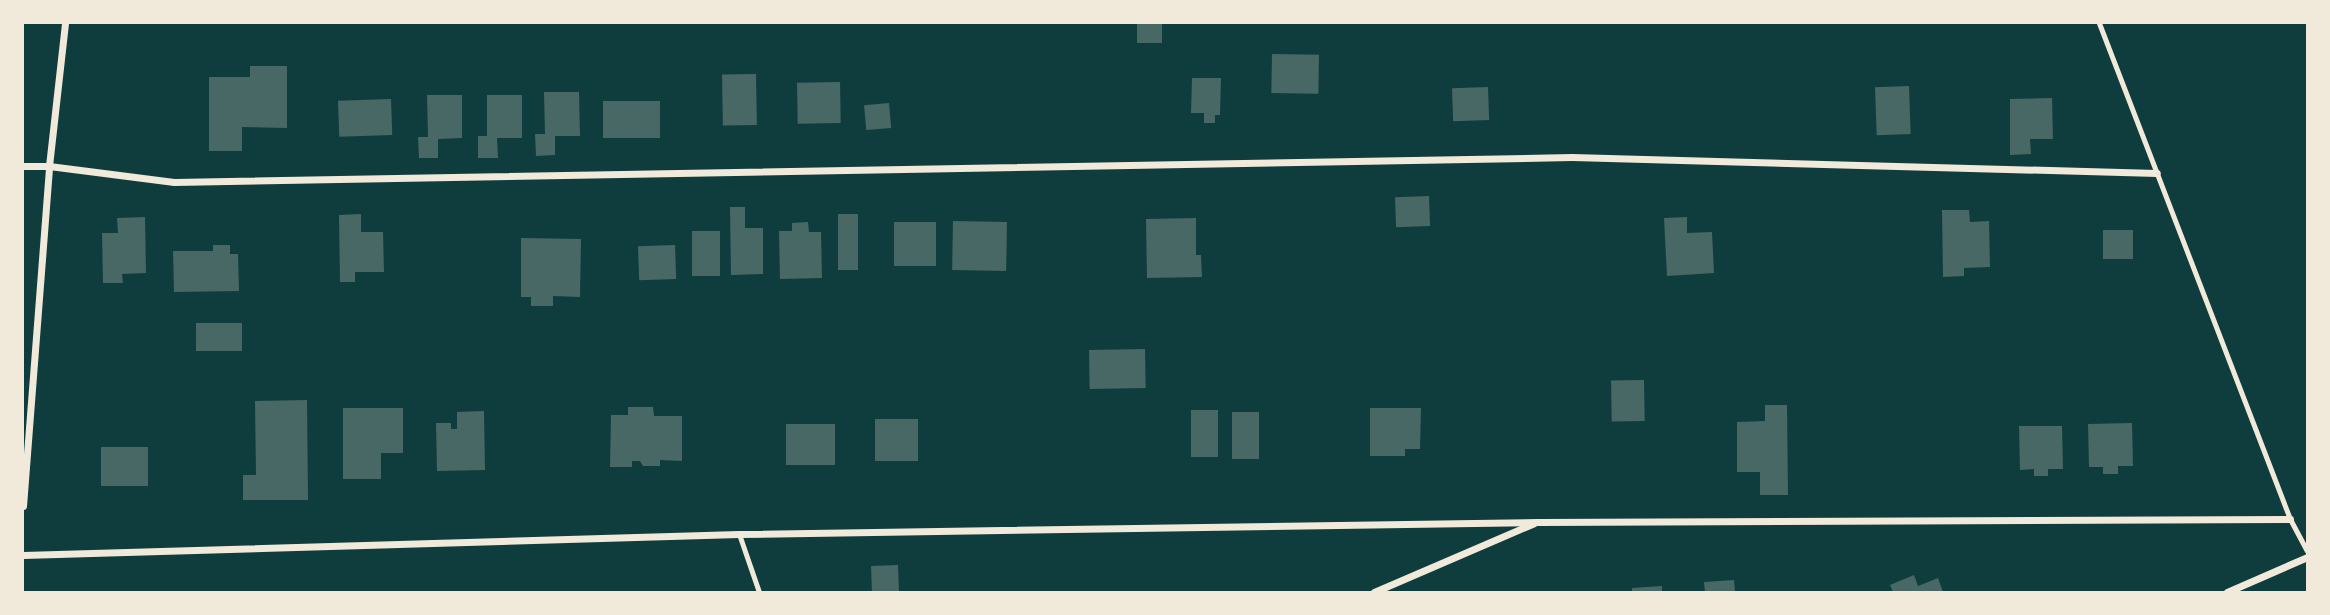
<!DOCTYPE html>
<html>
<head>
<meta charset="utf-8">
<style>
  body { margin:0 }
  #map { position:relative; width:2330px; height:615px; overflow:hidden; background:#0f3d3e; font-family:"Golos Text",sans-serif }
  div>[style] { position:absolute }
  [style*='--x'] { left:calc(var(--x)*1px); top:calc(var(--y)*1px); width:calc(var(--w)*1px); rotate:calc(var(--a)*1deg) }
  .building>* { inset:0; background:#486865; transform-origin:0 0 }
  .service>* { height:5px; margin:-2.5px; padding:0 2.5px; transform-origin:2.5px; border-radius:2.5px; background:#f1e9da }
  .minor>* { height:7px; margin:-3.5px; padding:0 3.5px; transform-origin:3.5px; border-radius:3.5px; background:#f1e9da }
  span { translate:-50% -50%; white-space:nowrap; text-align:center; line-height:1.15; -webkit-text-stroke:5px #f1e9da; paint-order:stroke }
  .frame { position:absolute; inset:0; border:24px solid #f1e9da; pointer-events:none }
</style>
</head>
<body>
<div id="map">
  <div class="building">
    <i style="left:1137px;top:23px;width:25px;height:20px"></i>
    <i style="left:1272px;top:54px;width:47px;height:39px;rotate:1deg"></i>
    <i style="clip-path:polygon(250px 66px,287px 66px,287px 128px,242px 127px,242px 151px,209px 151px,209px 77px,250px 77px)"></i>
    <i style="left:756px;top:74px;width:51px;height:34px;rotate:89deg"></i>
    <i style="clip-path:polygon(1192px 78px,1221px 78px,1220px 115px,1215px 115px,1215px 123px,1204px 123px,1204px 113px,1191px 113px)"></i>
    <i style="left:840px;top:82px;width:41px;height:43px;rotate:89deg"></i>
    <i style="left:1909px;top:86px;width:48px;height:34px;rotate:88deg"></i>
    <i style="left:1488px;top:87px;width:33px;height:36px;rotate:88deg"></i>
    <i style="clip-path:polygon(544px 92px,579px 92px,580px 136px,555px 136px,555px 155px,536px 156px,535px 134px,545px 134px)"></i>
    <i style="clip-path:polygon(427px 95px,462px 95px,462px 138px,438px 139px,438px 158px,419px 158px,418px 137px,428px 137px)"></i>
    <i style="clip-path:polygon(487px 95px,522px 95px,522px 138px,497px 138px,498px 158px,478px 158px,478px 136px,487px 136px)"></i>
    <i style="clip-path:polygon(2052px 98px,2053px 139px,2030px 139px,2031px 154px,2010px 155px,2010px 99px)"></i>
    <i style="left:391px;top:99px;width:36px;height:53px;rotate:88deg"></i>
    <i style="left:603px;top:101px;width:57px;height:37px"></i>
    <i style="left:889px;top:103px;width:25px;height:25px;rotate:85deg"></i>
    <i style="left:1429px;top:196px;width:30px;height:34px;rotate:88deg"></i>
    <i style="clip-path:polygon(730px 207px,745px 207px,745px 228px,763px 228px,763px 274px,731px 275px)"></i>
    <i style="clip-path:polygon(1942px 210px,1969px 210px,1970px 222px,1989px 221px,1990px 267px,1964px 268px,1964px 276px,1943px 277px)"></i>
    <i style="clip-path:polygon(361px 214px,361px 232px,383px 232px,384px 272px,355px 272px,355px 282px,340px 282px,339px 215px)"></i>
    <i style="left:838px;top:214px;width:20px;height:56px"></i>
    <i style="clip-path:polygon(145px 217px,146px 273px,122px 274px,123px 283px,103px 283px,102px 233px,118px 233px,117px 218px)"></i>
    <i style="clip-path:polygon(1687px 217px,1687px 233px,1712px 232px,1714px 273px,1667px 276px,1664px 218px)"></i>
    <i style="clip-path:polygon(1196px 218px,1196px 255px,1201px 255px,1202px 277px,1147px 278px,1146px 219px)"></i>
    <i style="left:953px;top:221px;width:54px;height:49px;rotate:1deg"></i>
    <i style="clip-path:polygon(808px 222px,809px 232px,821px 232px,822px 278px,780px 279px,779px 231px,792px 231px,792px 223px)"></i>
    <i style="left:894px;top:222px;width:42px;height:44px"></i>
    <i style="left:2103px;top:230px;width:30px;height:29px"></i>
    <i style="left:692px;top:231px;width:28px;height:45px"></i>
    <i style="clip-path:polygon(521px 238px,581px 239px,580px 297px,553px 296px,553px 306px,531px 306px,531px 297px,521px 297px)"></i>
    <i style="clip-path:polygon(213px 245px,230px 245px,230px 254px,238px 254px,239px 291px,174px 292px,173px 251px,213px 251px)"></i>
    <i style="left:675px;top:245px;width:34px;height:37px;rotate:88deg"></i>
    <i style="left:196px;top:323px;width:46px;height:28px"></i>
    <i style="left:1145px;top:349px;width:39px;height:56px;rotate:89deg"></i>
    <i style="left:1644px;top:380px;width:41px;height:33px;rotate:89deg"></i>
    <i style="clip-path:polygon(307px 400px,308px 500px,243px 500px,243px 475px,256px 475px,255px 401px)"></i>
    <i style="clip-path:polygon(1765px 405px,1787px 405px,1788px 495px,1760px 495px,1760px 472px,1737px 472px,1737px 422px,1765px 421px)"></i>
    <i style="clip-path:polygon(628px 407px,653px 407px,654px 416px,682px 416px,682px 461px,660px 460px,660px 466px,643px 466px,640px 461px,632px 461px,632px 467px,610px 467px,611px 415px,628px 415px)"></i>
    <i style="clip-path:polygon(343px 408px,403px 408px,403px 453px,381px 453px,381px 479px,343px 479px)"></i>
    <i style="clip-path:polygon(1370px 408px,1421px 408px,1420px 449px,1405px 449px,1405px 456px,1370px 456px)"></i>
    <i style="left:1191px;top:410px;width:27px;height:47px"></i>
    <i style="clip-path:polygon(484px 411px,485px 470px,437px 471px,436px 423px,451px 423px,451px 429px,457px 429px,457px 412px)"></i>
    <i style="left:1232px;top:412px;width:27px;height:47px"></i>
    <i style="left:875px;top:419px;width:43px;height:42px"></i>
    <i style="clip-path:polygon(2132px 423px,2133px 466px,2118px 466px,2118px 474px,2103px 474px,2103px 467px,2089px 467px,2088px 424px)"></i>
    <i style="left:786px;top:424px;width:49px;height:41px"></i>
    <i style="clip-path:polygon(2019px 426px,2062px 426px,2063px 469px,2048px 469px,2048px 476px,2034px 476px,2034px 469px,2020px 470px)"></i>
    <i style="left:101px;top:447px;width:47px;height:39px"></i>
    <i style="left:898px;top:565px;width:27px;height:27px;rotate:88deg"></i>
    <i style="clip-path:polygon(1914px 575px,1918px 586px,1938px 578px,1943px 592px,1893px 592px,1890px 585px)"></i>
    <i style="clip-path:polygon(1734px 580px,1735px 592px,1705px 592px,1704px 582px)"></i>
    <i style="clip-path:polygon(1662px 586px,1662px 592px,1632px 592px,1632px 588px)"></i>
  </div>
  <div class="service">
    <i style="--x:2099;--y:23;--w:532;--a:68.94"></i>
    <i style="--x:2290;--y:519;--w:36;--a:62"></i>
    <i style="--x:739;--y:534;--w:61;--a:71"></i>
  </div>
  <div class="minor">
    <i style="--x:23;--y:166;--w:26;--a:0"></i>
    <i style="--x:49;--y:166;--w:126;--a:7.3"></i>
    <i style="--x:174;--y:182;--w:1398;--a:-1.02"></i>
    <i style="--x:1572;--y:157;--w:585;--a:1.57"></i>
    <i style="--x:23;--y:506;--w:341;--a:-85.6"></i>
    <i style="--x:49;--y:166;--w:144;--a:-83.6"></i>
    <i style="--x:23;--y:555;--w:716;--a:-1.68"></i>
    <i style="--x:739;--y:534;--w:799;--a:-0.86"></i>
    <i style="--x:1538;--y:522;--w:752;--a:-0.23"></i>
    <i style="--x:1374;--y:592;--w:174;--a:-23.3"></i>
    <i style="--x:2227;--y:592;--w:87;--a:-23.6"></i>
  </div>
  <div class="frame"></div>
</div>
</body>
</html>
